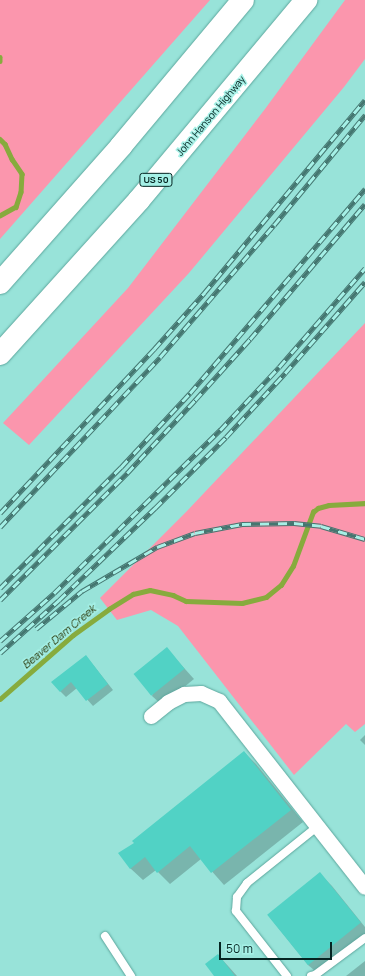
<!DOCTYPE html>
<html>
<head>
<meta charset="utf-8">
<style>
  body { margin:0 }
  #map { position:relative; width:365px; height:976px; overflow:hidden; background:#98e3d9; font-family:Manrope,sans-serif }
  div>[style] { position:absolute }
  [style*='--x'] { left:calc(var(--x)*1px); top:calc(var(--y)*1px); width:calc(var(--w)*1px); rotate:calc(var(--a)*1deg) }
  .green>* { inset:0; background:#fb96ad }
  .shadow>* { inset:0; background:#0003 }
  .stream>* { height:4.5px; margin:-2.25px; padding:0 2.25px; transform-origin:2.25px; border-radius:2.25px; background:#87ab3d }
  .building>* { inset:0; background:#51d2c5; transform-origin:0 0 }
  .roads { filter:drop-shadow(0 0 1px #5da69d) drop-shadow(0 0 1px #5da69d) }
  .lane>* { height:8px; margin:-4px; padding:0 4px; transform-origin:4px; border-radius:4px; background:#fff }
  .street>* { height:15px; margin:-7.5px; padding:0 7.5px; transform-origin:7.5px; border-radius:7.5px; background:#fff }
  .highway>* { height:22px; margin:-11px; padding:0 11px; transform-origin:11px; border-radius:11px; background:#fff }
  .rail>* { height:4.5px; margin-top:-2.25px; transform-origin:0; background:repeating-linear-gradient(90deg,#a5f0e6 0 9px,#447670 0 18px); box-sizing:border-box; border-block:1px solid #447670 }
  span { translate:-50% -50%; white-space:nowrap; text-align:center; line-height:1.15; -webkit-text-stroke:3px #a5f0e6; paint-order:stroke }
  .shield-label span { padding:1px 3px; background:#a5f0e6; border:1px solid; border-radius:3px; -webkit-text-stroke-width:0 }
  .shield-label { font-size:9px; color:#052522; font-weight:700 }
  .street-label { font-size:10px; color:#052522 }
  .water-label { font-size:11px; color:#29380a; font-style:italic }
  .scale { position:absolute; left:219px; top:942px; width:113px; height:18px; box-sizing:border-box; border:2px solid #052522; border-top:0; padding-left:5px; font-size:12px; line-height:14px; white-space:nowrap; color:#052522; -webkit-text-stroke:3px #a5f0e6; paint-order:stroke }
</style>
</head>
<body>
<div id="map">
  <div class="green">
    <i style="clip-path:polygon(0 0,210px 0,0 239px)"></i>
    <i style="clip-path:polygon(345px 0,365px 0,365px 59px,344px 87px,189px 273px,29px 445px,3px 423px,128px 288px,265px 109px)"></i>
    <i style="clip-path:polygon(365px 323px,365px 724px,355px 732px,346px 724px,294px 775px,178px 626px,151px 610px,117px 620px,100px 598px,187px 511px)"></i>
  </div>
  <div class="shadow">
    <i style="clip-path:polygon(167px 649px,194px 679px,162px 705px,152px 696px)"></i>
    <i style="clip-path:polygon(86px 656px,113px 690px,93px 706px,77px 688px,66px 697px,60px 691px)"></i>
    <i style="clip-path:polygon(365px 735px,365px 745px,360px 740px)"></i>
    <i style="clip-path:polygon(244px 752px,256px 764px,303px 822px,224px 885px,201px 859px,170px 884px,156px 870px,143px 880px,130px 868px,135px 843px)"></i>
    <i style="clip-path:polygon(320px 874px,332px 886px,365px 927px,365px 941px,321px 976px,308px 965px,268px 915px)"></i>
    <i style="clip-path:polygon(218px 955px,229px 967px,237px 976px,215px 976px)"></i>
    <i style="clip-path:polygon(365px 961px,365px 976px,346px 976px)"></i>
  </div>
  <div class="stream">
    <i style="--x:0;--y:57;--w:4;--a:90"></i>
    <i style="--x:0;--y:139;--w:7;--a:45"></i>
    <i style="--x:5;--y:144;--w:17;--a:65"></i>
    <i style="--x:12;--y:159;--w:18;--a:56"></i>
    <i style="--x:22;--y:174;--w:18;--a:93"></i>
    <i style="--x:21;--y:192;--w:16;--a:108"></i>
    <i style="--x:16;--y:207;--w:18;--a:151"></i>
    <i style="--x:0;--y:699;--w:97;--a:-41.2"></i>
    <i style="--x:73;--y:635;--w:44;--a:-35.8"></i>
    <i style="--x:109;--y:609;--w:28;--a:-32"></i>
    <i style="--x:133;--y:594;--w:17;--a:-13"></i>
    <i style="--x:150;--y:590;--w:24;--a:12"></i>
    <i style="--x:173;--y:595;--w:14;--a:25"></i>
    <i style="--x:186;--y:601;--w:56;--a:2"></i>
    <i style="--x:242;--y:603;--w:25;--a:-14"></i>
    <i style="--x:266;--y:597;--w:19;--a:-39"></i>
    <i style="--x:281;--y:585;--w:22;--a:-58"></i>
    <i style="--x:293;--y:566;--w:58;--a:-69.7"></i>
    <i style="--x:313;--y:512;--w:6;--a:-39"></i>
    <i style="--x:318;--y:508;--w:11;--a:-15"></i>
    <i style="--x:329;--y:505;--w:36;--a:-3"></i>
  </div>
  <div class="building">
    <i style="left:167px;top:647px;width:28px;height:43px;rotate:51deg"></i>
    <i style="clip-path:polygon(86px 655px,108px 684px,86px 701px,71px 682px,60px 692px,51px 682px)"></i>
    <i style="clip-path:polygon(244px 751px,291px 810px,211px 873px,190px 846px,157px 873px,145px 857px,130px 869px,118px 853px,134px 843px,132px 841px)"></i>
    <i style="left:320px;top:872px;width:65px;height:68px;rotate:51deg"></i>
    <i style="clip-path:polygon(218px 954px,235px 976px,214px 976px,205px 964px)"></i>
  </div>
  <div class="roads">
    <div class="lane">
      <i style="--x:105;--y:936;--w:48;--a:57"></i>
      <i style="--x:287;--y:976;--w:83;--a:-128.1"></i>
      <i style="--x:236;--y:911;--w:14;--a:-86"></i>
      <i style="--x:237;--y:897;--w:17;--a:-54"></i>
      <i style="--x:247;--y:883;--w:90;--a:-38.7"></i>
      <i style="--x:311;--y:976;--w:4;--a:-14"></i>
      <i style="--x:315;--y:975;--w:62;--a:-36.5"></i>
    </div>
    <div class="street">
      <i style="--x:151;--y:716;--w:22;--a:-39"></i>
      <i style="--x:168;--y:702;--w:18;--a:-27"></i>
      <i style="--x:184;--y:694;--w:17;--a:-3"></i>
      <i style="--x:201;--y:693;--w:20;--a:24"></i>
      <i style="--x:219;--y:701;--w:236;--a:51.9"></i>
    </div>
    <div class="highway">
      <i style="--x:0;--y:283;--w:183;--a:-48.5"></i>
      <i style="--x:121;--y:146;--w:190;--a:-50.1"></i>
      <i style="--x:0;--y:354;--w:207;--a:-47.9"></i>
      <i style="--x:139;--y:200;--w:261;--a:-50.1"></i>
    </div>
  </div>
  <div class="rail">
    <i style="--x:0;--y:513;--w:225;--a:-46.8"></i>
    <i style="--x:154;--y:349;--w:75;--a:-48.2"></i>
    <i style="--x:204;--y:293;--w:251;--a:-50.2"></i>
    <i style="--x:0;--y:527;--w:233;--a:-46.7"></i>
    <i style="--x:160;--y:357;--w:174;--a:-49.2"></i>
    <i style="--x:274;--y:225;--w:143;--a:-50.4"></i>
    <i style="--x:0;--y:588;--w:171;--a:-45"></i>
    <i style="--x:121;--y:467;--w:101;--a:-47"></i>
    <i style="--x:190;--y:393;--w:269;--a:-49.4"></i>
    <i style="--x:0;--y:600;--w:180;--a:-45"></i>
    <i style="--x:127;--y:473;--w:100;--a:-47"></i>
    <i style="--x:195;--y:400;--w:82;--a:-48"></i>
    <i style="--x:250;--y:339;--w:177;--a:-49.6"></i>
    <i style="--x:36;--y:629;--w:60;--a:-39.6"></i>
    <i style="--x:82;--y:591;--w:87;--a:-30.4"></i>
    <i style="--x:157;--y:547;--w:40;--a:-20.2"></i>
    <i style="--x:195;--y:533;--w:48;--a:-10.8"></i>
    <i style="--x:242;--y:524;--w:52;--a:-1.1"></i>
    <i style="--x:294;--y:523;--w:27;--a:6"></i>
    <i style="--x:321;--y:526;--w:46;--a:16.5"></i>
    <i style="--x:0;--y:641;--w:72;--a:-41.6"></i>
    <i style="--x:54;--y:593;--w:233;--a:-44.5"></i>
    <i style="--x:220;--y:430;--w:86;--a:-46.9"></i>
    <i style="--x:279;--y:367;--w:131;--a:-49"></i>
    <i style="--x:0;--y:653;--w:79;--a:-41.9"></i>
    <i style="--x:59;--y:600;--w:133;--a:-43.8"></i>
    <i style="--x:155;--y:508;--w:100;--a:-45"></i>
    <i style="--x:226;--y:437;--w:87;--a:-47.3"></i>
    <i style="--x:285;--y:373;--w:121;--a:-48.7"></i>
  </div>
  <div class="shield-label">
    <span style="left:156px;top:180px">US 50</span>
  </div>
  <div class="street-label">
    <span style="left:211px;top:116px;rotate:-50deg">John Hanson Highway</span>
  </div>
  <div class="water-label">
    <span style="left:59px;top:637px;rotate:-40deg">Beaver Dam Creek</span>
  </div>
  <div class="scale">50 m</div>
</div>
</body>
</html>
